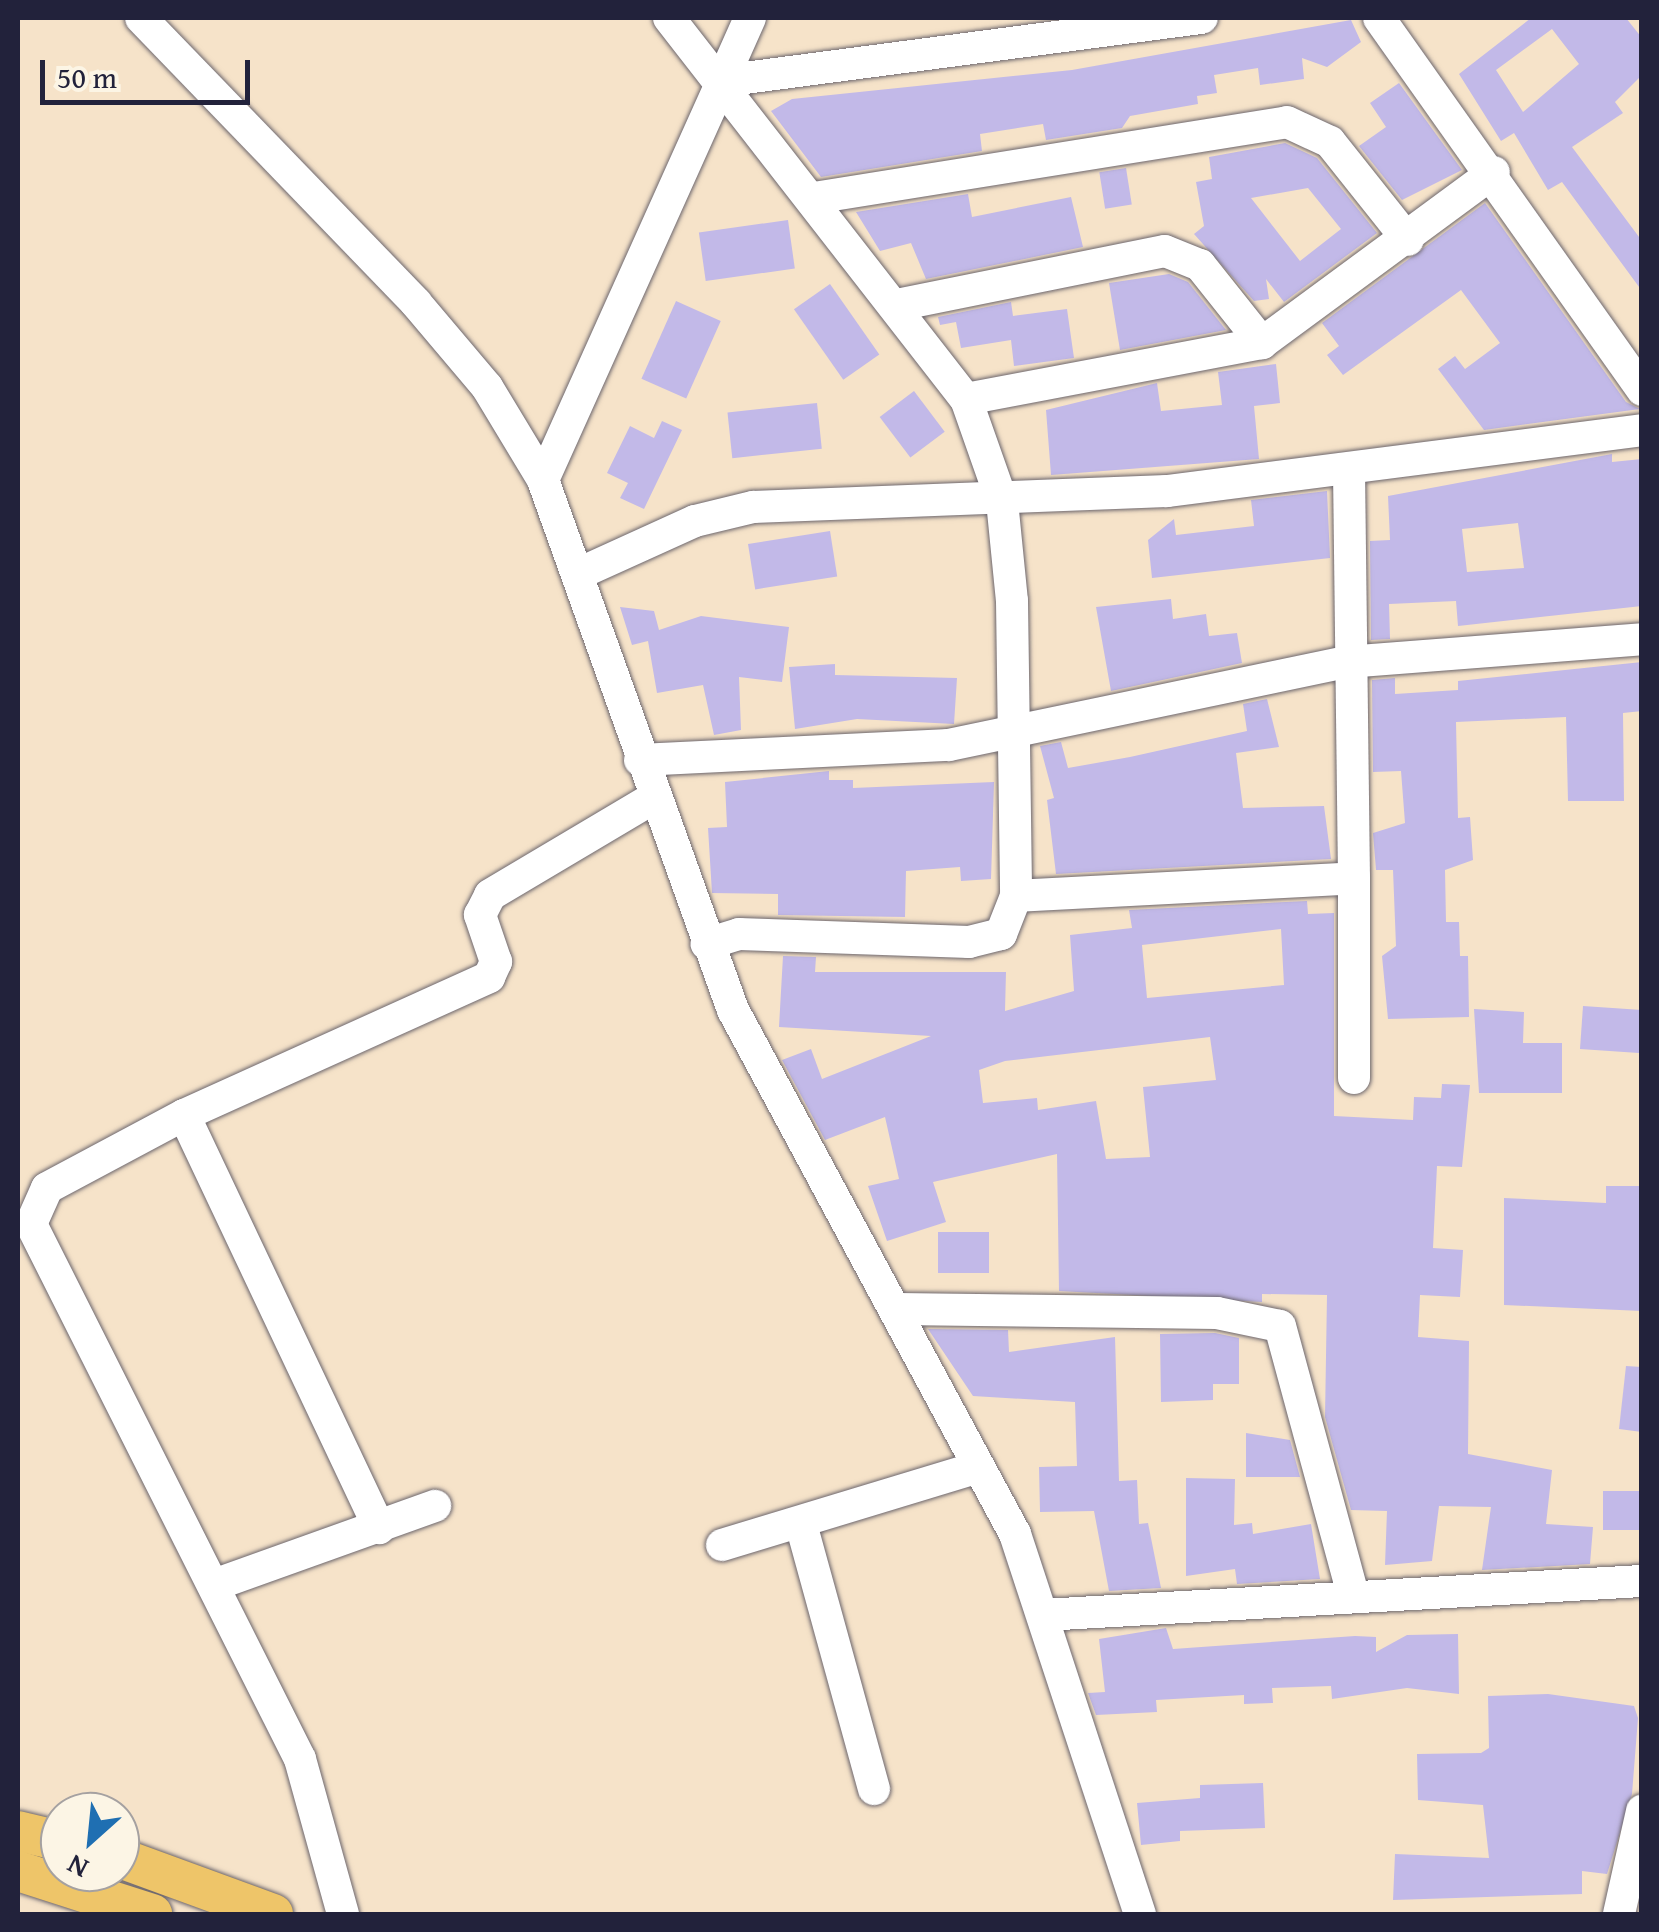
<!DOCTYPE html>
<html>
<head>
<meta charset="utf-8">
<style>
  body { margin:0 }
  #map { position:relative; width:1659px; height:1932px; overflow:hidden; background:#f6e3c9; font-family:"Gentium Book Plus",serif }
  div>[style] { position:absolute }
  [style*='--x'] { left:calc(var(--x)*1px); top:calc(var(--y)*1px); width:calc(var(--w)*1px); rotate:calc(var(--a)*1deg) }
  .building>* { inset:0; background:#c2b9e8; transform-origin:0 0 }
  .roads { filter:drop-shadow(0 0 2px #6c666d) drop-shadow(0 0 2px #6c666d) }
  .minor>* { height:32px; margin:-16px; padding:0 16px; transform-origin:16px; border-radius:16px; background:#fff }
  .major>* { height:40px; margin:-20px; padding:0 20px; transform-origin:20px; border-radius:20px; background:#eec569 }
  span { translate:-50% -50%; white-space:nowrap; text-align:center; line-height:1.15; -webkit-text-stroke:9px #fcf5e5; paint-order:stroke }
  .frame { position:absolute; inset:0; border:20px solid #22223b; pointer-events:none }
  .north { position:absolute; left:40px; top:1792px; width:100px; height:100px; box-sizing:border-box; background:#fcf5e5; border:2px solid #a5a1a1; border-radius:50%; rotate:207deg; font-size:28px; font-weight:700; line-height:40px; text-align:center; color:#22223b }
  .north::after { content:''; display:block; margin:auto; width:35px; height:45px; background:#1f6fb2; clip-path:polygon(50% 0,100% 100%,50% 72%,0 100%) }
  .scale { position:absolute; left:40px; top:60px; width:210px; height:45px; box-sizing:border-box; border:5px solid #22223b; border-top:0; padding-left:12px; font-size:30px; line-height:35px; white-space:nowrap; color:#22223b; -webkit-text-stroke:8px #fcf5e5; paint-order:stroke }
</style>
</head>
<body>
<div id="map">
  <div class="building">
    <i style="clip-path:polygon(evenodd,1531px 18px,1626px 18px,1642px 38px,1642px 75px,1615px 102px,1623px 113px,1572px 147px,1642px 241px,1642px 291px,1562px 182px,1548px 190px,1514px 133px,1501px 141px,1459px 74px,1531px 18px,1552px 29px,1579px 64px,1523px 112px,1496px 70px,1552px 29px)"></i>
    <i style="clip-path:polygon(1351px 20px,1361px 42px,1327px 67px,1302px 58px,1304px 79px,1260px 85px,1258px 68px,1214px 75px,1217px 93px,1197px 96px,1198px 104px,1130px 116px,1122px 128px,1046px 140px,1043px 124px,980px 134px,982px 151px,821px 177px,771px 111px,792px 99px,1072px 70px)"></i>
    <i style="clip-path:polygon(1399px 83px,1462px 170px,1402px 200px,1359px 146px,1386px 127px,1370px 103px)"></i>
    <i style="clip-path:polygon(evenodd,1285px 143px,1317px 158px,1377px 233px,1284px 302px,1266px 279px,1269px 299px,1254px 301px,1194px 234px,1204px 226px,1196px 182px,1212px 179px,1209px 157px,1285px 143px,1308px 188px,1341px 229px,1300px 261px,1251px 198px,1308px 188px)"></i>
    <i style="left:1126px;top:168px;width:37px;height:27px;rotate:81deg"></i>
    <i style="clip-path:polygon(968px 194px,972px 217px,1071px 197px,1083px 247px,926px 279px,911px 243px,880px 251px,856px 212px)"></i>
    <i style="clip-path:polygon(1485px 203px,1626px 402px,1640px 409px,1484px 430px,1438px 369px,1455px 356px,1465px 369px,1500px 343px,1461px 290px,1343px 375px,1327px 355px,1339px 346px,1322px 323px)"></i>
    <i style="left:788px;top:220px;width:49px;height:90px;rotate:82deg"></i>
    <i style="clip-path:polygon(1169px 274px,1188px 282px,1226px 330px,1120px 350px,1109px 283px)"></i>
    <i style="left:830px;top:284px;width:86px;height:44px;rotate:55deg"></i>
    <i style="left:676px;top:301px;width:49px;height:85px;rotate:24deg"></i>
    <i style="clip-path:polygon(1011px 302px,1013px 316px,1067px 309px,1074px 358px,1014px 366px,1011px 340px,961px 348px,956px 322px,940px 325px,938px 317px)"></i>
    <i style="clip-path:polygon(1276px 364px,1280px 403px,1254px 406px,1259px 459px,1051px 475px,1046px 410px,1157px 383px,1161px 411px,1222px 405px,1218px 372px)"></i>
    <i style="left:914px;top:391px;width:51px;height:43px;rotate:53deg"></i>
    <i style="left:817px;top:403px;width:46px;height:90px;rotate:84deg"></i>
    <i style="clip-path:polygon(662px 421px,682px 430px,644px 509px,620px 498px,628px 483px,607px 473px,630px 426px,654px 438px)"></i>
    <i style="clip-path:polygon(evenodd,1612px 454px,1612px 462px,1642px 459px,1642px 606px,1458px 626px,1456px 601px,1389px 604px,1390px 639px,1371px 640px,1370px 541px,1390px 540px,1388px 496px,1612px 454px,1518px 523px,1524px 568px,1467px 572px,1462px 529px,1518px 523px)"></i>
    <i style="clip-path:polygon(1327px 491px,1330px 558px,1152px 578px,1148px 540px,1174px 519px,1176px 535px,1254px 526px,1251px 500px)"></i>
    <i style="left:830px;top:531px;width:46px;height:83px;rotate:81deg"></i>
    <i style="clip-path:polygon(1171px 599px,1173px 619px,1206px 614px,1209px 636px,1237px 633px,1242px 663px,1111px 691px,1096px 607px)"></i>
    <i style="clip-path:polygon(620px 607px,654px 611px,659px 630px,701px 616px,789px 627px,782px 682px,739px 677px,741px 730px,714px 735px,703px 685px,657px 693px,648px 641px,632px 645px)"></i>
    <i style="clip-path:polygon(1642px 662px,1642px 711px,1623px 713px,1624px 801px,1568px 801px,1566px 717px,1456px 722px,1458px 818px,1470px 817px,1473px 860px,1445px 870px,1446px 922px,1459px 922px,1460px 956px,1468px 956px,1469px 1017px,1388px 1019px,1382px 956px,1396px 946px,1393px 870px,1376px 870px,1373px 833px,1405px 823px,1401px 771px,1373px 772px,1372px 680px,1395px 678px,1395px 694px,1458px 690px,1458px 681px)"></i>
    <i style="clip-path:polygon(835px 664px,835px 675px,957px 678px,954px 724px,857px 719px,795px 729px,789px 667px)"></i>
    <i style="clip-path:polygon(1267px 699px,1279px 747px,1236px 753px,1243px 808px,1324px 806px,1331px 859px,1056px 874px,1047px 800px,1054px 798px,1040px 746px,1061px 742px,1068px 768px,1130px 757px,1247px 731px,1243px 704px)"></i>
    <i style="clip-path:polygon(829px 771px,829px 780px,853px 780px,853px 788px,994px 782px,991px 879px,961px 881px,960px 867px,906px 871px,905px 917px,778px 915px,778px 894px,712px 893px,708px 828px,727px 827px,725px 782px)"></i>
    <i style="clip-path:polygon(evenodd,1307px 901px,1308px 914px,1334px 913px,1334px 1116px,1413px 1120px,1414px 1097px,1441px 1098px,1442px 1084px,1470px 1085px,1462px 1167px,1437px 1166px,1433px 1248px,1463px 1250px,1460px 1297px,1420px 1295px,1418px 1337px,1469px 1341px,1468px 1454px,1552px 1470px,1546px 1524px,1593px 1527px,1590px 1564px,1482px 1570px,1491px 1507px,1439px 1506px,1432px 1561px,1385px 1565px,1387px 1511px,1351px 1510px,1325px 1417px,1327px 1295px,1262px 1294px,1262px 1302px,1059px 1291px,1057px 1154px,933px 1182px,946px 1222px,887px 1241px,868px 1186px,899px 1179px,885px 1117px,825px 1140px,782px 1060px,811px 1049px,822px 1079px,931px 1036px,779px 1027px,783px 956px,816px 957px,815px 972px,1006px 972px,1005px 1011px,1074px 991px,1070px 935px,1132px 928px,1129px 910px,1307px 901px,1281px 929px,1284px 985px,1147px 998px,1142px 945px,1281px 929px,1307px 901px,1210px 1037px,1216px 1080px,1143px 1087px,1150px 1157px,1106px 1159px,1096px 1101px,1038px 1110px,1037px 1098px,983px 1103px,979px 1070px,1005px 1061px,1210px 1037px)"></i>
    <i style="left:1583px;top:1006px;width:59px;height:43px;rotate:4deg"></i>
    <i style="clip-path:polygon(1474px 1009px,1524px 1012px,1523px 1043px,1562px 1043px,1562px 1093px,1479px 1093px)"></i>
    <i style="clip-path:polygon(1606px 1186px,1642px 1186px,1642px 1311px,1504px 1305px,1504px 1198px,1606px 1203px)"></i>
    <i style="left:938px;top:1232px;width:51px;height:41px"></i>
    <i style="clip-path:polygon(928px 1329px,1008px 1330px,1009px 1352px,1115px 1337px,1119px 1481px,1137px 1480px,1139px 1524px,1148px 1523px,1161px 1588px,1109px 1591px,1094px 1511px,1040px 1512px,1039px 1467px,1077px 1466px,1075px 1402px,973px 1396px)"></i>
    <i style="clip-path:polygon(1215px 1333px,1239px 1338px,1239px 1384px,1213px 1384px,1213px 1400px,1161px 1402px,1160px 1334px)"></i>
    <i style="clip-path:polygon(1626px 1366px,1642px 1367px,1642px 1432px,1619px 1429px)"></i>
    <i style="clip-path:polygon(1246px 1433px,1290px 1440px,1300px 1477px,1246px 1477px)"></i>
    <i style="clip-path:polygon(1186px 1478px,1235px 1479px,1234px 1525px,1252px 1523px,1253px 1534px,1311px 1524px,1320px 1579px,1237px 1584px,1235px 1569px,1186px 1576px)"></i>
    <i style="left:1642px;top:1491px;width:39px;height:39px;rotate:90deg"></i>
    <i style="clip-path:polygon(1166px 1628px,1173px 1649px,1355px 1636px,1376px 1637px,1376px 1652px,1407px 1635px,1458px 1634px,1459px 1694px,1407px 1688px,1332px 1699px,1331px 1686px,1272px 1688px,1273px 1703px,1244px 1704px,1244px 1695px,1156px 1700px,1157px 1712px,1096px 1715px,1088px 1693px,1105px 1692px,1099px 1639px)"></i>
    <i style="clip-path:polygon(1548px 1694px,1634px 1706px,1638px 1718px,1632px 1794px,1607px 1874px,1582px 1871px,1582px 1894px,1393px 1900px,1395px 1854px,1489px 1858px,1483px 1805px,1418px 1800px,1417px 1754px,1481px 1753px,1489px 1748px,1488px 1696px)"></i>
    <i style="clip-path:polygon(1263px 1783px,1265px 1828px,1180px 1831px,1180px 1841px,1141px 1845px,1137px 1803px,1200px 1798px,1200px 1785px)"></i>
  </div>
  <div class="roads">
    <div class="minor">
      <i style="--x:141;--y:18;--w:396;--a:46"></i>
      <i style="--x:416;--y:303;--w:110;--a:49.8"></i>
      <i style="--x:487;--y:387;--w:109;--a:58.9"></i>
      <i style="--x:543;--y:480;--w:563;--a:70.28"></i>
      <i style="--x:733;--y:1010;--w:595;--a:61.71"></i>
      <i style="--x:1015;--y:1534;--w:400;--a:71.8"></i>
      <i style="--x:669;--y:18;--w:483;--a:52.1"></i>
      <i style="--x:966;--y:399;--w:108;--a:70.6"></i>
      <i style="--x:1002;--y:501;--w:100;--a:84.3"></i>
      <i style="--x:1012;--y:601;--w:295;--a:89.2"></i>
      <i style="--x:1016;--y:896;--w:41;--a:111.5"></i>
      <i style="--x:1001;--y:934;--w:33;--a:166"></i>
      <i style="--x:969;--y:942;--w:230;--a:-178"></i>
      <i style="--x:739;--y:934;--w:34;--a:163"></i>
      <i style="--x:750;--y:18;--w:69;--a:114"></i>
      <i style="--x:722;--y:81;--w:484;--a:-7.5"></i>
      <i style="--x:1379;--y:18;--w:456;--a:54.7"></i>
      <i style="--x:814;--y:198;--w:479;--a:-9.1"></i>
      <i style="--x:1287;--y:122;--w:47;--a:24.9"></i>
      <i style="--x:1330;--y:142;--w:125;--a:51.5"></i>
      <i style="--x:897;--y:305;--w:273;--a:-11.4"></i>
      <i style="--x:1165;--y:251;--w:38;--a:22"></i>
      <i style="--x:1200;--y:265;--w:100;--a:51.5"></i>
      <i style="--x:966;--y:399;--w:301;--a:-10.7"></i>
      <i style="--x:1262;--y:343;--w:288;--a:-36.4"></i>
      <i style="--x:1349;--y:470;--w:408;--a:89.3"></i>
      <i style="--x:543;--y:480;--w:437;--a:-65.8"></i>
      <i style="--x:578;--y:574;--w:128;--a:-24.4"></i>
      <i style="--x:695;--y:521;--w:60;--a:-13.6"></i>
      <i style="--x:753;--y:507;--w:414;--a:-2.2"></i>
      <i style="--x:1167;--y:491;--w:479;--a:-7.3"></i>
      <i style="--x:640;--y:760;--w:309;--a:-2.8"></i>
      <i style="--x:949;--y:745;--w:406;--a:-11.8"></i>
      <i style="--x:1346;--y:662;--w:297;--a:-4.4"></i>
      <i style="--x:1016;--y:896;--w:338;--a:-3"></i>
      <i style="--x:1354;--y:878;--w:200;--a:90"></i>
      <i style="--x:184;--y:1115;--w:335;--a:-24.3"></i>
      <i style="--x:489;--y:977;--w:17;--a:-65"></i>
      <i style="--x:496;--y:962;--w:50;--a:-108.8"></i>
      <i style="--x:480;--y:915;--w:22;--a:-63"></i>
      <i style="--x:490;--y:895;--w:188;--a:-30.7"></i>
      <i style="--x:898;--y:1309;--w:319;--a:0.7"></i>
      <i style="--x:1217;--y:1313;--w:64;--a:11.7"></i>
      <i style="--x:1280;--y:1326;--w:279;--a:74.8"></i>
      <i style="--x:801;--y:1524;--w:275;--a:74.6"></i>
      <i style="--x:722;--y:1545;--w:268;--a:-16.9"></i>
      <i style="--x:214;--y:1585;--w:235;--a:-19.7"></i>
      <i style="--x:1043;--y:1615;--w:600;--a:-3.25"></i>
      <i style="--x:343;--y:1914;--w:161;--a:-105.5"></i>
      <i style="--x:300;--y:1759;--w:599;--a:-116.69"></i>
      <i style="--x:31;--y:1224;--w:39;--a:-66"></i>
      <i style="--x:47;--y:1188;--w:155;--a:-28.1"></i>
      <i style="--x:184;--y:1115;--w:457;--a:64.7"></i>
      <i style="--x:1619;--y:1914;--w:106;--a:-77.4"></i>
    </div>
    <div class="major">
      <i style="--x:18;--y:1831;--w:43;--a:13.4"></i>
      <i style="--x:120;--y:1858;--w:163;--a:20.1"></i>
      <i style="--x:18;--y:1871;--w:141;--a:17.8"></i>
    </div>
  </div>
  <div class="frame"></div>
  <div class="north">N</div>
  <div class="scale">50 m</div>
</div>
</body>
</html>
